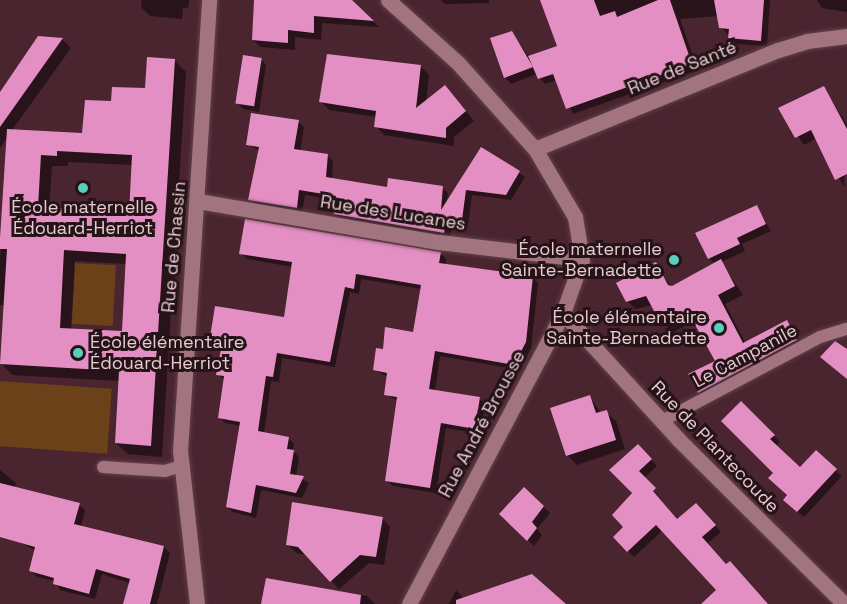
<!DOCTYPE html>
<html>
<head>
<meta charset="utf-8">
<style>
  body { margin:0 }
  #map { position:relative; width:847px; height:604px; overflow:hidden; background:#4a242f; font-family:"Space Grotesk",sans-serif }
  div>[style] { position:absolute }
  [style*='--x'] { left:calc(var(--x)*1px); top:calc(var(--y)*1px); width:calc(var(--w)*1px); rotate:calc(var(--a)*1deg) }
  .green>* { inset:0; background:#6a4118; transform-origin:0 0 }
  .shadow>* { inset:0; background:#0007 }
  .building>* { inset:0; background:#e48fc3; transform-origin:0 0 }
  .roads { filter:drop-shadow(0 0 2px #61414b) drop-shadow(0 0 2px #61414b) }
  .service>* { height:12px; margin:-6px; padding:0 6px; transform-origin:6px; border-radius:6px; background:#a2747f }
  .minor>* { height:15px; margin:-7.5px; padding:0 7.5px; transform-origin:7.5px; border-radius:7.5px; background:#a2747f }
  .tertiary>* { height:15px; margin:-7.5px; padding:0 7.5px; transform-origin:7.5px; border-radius:7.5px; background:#a2747f }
  .dots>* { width:16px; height:16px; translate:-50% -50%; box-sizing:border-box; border:3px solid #251318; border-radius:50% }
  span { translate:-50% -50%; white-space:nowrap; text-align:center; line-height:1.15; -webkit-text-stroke:6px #251318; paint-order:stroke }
  .street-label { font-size:18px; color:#e5cbd1 }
  .poi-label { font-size:18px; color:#e5cbd1 }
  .right { translate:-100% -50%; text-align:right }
  .left { translate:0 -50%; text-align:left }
</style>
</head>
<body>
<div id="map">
  <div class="green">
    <i style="left:75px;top:263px;width:41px;height:61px;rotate:3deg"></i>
    <i style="left:0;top:381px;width:112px;height:65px;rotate:4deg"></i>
  </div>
  <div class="shadow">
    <i style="clip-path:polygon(142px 0,189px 0,188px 8px,183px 8px,182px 19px,150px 16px,141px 7px)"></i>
    <i style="clip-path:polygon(255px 0,350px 0,379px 27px,322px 23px,321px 40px,295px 37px,295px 50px,261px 47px,253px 40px)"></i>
    <i style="clip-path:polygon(441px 0,489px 0,489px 3px,445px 4px)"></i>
    <i style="clip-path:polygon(541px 0,770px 0,767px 46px,736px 44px,721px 27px,719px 16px,680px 19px,698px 70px,573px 114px,557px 80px,545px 84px,537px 74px,511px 84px,505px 77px,512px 33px,529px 57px,559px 47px)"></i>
    <i style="clip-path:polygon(817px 0,847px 0,847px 12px,822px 8px)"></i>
    <i style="clip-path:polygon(evenodd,62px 39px,71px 48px,12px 130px,84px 134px,112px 103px,146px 90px,174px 60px,186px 72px,162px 457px,128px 454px,116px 443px,120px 381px,12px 375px,1px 363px,5px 305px,0 305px,0 260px,8px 136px,0 148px,0 94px,62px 39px,68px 162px,133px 165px,130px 215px,49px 210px,52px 166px,68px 166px,68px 162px,62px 39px,75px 261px,127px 264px,123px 333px,71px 330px,75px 261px)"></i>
    <i style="clip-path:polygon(261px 59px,266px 65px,259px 112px,243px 109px,238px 104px)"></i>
    <i style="clip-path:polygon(421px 67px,429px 75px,426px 102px,453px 96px,474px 121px,454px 137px,454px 146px,384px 135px,376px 126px,377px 117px,329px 110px,321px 101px)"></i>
    <i style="clip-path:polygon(824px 88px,847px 125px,844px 187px,817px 138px,804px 145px,780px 109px)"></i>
    <i style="clip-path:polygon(298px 121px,304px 127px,300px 151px,327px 155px,333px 161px,332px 179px,388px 189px,442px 188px,448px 193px,447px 204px,482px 149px,525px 177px,511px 200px,472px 195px,468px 225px,452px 222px,450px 238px,341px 219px,335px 214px,337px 200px,305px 195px,302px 213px,256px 205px,250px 199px,260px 151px,247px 144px)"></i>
    <i style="clip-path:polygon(756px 206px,771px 231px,742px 244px,745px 251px,721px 262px,743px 295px,725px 304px,746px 344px,787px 322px,805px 349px,708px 400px,699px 392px,717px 361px,694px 321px,672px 333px,652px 305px,636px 309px,627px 301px,655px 264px,672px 288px,715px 264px,709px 258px)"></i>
    <i style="clip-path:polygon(241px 253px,440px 253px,446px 259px,445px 265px,532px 277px,538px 283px,531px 348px,520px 370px,440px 356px,435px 391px,480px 399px,485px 404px,480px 434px,446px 428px,436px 493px,393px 486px,387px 481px,398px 401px,386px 394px,388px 377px,375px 370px,385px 351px,414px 334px,422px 289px,361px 279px,359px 294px,350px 292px,335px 367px,282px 358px,279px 382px,271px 381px,264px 434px,288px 438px,294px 444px,293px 451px,299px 457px,296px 476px,309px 483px,302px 498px,261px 490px,256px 518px,233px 512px,227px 506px,241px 426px,225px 423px,220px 417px,224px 380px,218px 374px,224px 343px,212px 336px,285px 319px,293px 267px,247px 259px)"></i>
    <i style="clip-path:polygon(589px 396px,601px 413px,606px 412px,616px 421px,625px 449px,577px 465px,567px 455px)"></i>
    <i style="clip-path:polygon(741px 403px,780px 442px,775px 446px,800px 470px,835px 470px,842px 476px,804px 517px,791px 506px)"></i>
    <i style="clip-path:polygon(638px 446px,657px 466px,644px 478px,678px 521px,702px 511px,721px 532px,707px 544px,767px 604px,714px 604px,718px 590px,663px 530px,634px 557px,628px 551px,625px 527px)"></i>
    <i style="clip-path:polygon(0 470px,16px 483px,12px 493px,0 489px)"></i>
    <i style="clip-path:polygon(524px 489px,550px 513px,537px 529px,542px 535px,534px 546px,501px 514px)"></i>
    <i style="clip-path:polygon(79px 505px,85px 510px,81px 527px,164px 547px,170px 553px,157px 604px,125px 604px,130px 583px,102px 574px,95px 599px,60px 590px,55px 581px,37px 577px,31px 571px,36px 551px,18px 541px)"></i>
    <i style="clip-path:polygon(382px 518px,390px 527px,384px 565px,369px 563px,339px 589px,307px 555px,296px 553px,288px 545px)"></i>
    <i style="clip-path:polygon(267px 580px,367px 596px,375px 604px,263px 604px)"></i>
    <i style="clip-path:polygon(456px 590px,464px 599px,483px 604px,449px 604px)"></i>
  </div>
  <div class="building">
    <i style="clip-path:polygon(254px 0,352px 0,374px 21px,314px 16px,314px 33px,288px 30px,288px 43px,252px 40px)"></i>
    <i style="clip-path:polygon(540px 0,594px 0,600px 16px,615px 11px,617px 17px,658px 0,670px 0,692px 64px,566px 109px,553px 74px,538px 79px,528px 56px,557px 46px)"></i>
    <i style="clip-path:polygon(714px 0,764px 0,761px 41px,728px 38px,729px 29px,719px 28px)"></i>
    <i style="clip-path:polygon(512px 31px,533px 67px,504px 78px,490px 38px)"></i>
    <i style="clip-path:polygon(38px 36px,63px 38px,0 127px,0 92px)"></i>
    <i style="clip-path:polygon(327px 54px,421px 65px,416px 108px,445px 85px,466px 111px,446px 128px,446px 138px,374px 127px,376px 111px,319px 102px)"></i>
    <i style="left:243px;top:55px;width:19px;height:49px;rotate:9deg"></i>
    <i style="clip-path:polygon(evenodd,147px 57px,175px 59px,151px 446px,115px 443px,119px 371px,0 364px,7px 249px,0 249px,0 238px,7px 129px,82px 133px,85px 100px,111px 101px,112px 87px,145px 88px,147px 57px,57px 151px,132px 155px,129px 213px,38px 207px,41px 155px,57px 156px,57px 151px,147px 57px,64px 250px,126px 254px,122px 331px,60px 328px,64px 250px)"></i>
    <i style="clip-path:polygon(824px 86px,847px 129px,847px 174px,835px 180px,811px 130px,795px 138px,778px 108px)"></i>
    <i style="clip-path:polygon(251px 113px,299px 120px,294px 149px,328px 154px,326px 177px,387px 187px,388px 178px,443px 186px,441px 210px,481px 147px,520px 171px,506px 195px,466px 190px,462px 220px,447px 218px,444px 233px,334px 214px,336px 196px,299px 190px,297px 208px,248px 200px,259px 147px,246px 145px)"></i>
    <i style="clip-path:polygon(757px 205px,766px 224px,737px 238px,740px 244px,708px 259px,695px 233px)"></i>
    <i style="clip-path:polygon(245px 219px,441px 252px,439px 263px,533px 276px,526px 342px,514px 365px,435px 351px,429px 389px,480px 397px,475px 429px,441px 423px,430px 488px,385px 481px,397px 397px,384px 395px,387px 373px,373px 370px,376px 348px,383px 349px,385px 327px,413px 332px,421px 285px,356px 274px,354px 289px,345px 287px,330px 362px,277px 353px,273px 377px,266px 376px,258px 431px,289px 437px,287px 449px,294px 450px,290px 474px,304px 476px,296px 493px,256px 485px,251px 513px,226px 507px,240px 422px,218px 418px,224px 376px,216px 375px,223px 339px,210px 337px,215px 306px,284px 317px,292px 262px,239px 254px)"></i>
    <i style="clip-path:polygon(721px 259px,735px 286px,718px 295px,743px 343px,787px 320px,797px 340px,698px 393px,688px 374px,715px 361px,688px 312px,662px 326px,646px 296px,626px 302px,616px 283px,656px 262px,668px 285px,672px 286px)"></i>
    <i style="clip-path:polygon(835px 341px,847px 349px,847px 379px,820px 357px)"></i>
    <i style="clip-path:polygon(590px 395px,596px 413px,607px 410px,616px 440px,566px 456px,550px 408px)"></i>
    <i style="clip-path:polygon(741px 401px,775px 435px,770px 439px,800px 467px,816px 450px,837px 469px,797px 512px,783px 500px,787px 495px,768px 478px,773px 473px,721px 421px)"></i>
    <i style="clip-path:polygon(638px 444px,652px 459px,639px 471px,656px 488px,653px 491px,677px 519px,696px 503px,716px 525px,702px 537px,726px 564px,730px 561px,768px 604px,701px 604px,716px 590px,656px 525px,627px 552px,613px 537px,623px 527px,612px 515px,632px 493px,609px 470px)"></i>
    <i style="clip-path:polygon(0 483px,80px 503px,74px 524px,164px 546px,150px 604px,123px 604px,130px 579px,96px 569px,89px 594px,53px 584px,54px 578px,29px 571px,35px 547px,0 537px)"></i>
    <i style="clip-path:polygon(524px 487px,544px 506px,532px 522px,537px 528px,527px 541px,499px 514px)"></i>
    <i style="clip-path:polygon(292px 502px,383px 517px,376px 557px,360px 555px,330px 582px,298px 547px,286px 545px)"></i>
    <i style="clip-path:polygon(532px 574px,566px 604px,456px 604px,456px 600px)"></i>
    <i style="clip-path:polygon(266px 578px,361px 595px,360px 604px,261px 604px)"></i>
  </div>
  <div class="roads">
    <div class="service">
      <i style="--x:662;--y:421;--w:179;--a:-28"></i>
      <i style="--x:820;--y:337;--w:28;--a:-17"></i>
      <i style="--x:103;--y:467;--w:62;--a:3.7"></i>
      <i style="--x:165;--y:471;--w:17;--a:-17"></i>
    </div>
    <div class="minor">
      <i style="--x:388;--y:0;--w:94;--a:42"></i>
      <i style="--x:458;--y:63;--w:115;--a:48.2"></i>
      <i style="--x:535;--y:149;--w:79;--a:59.5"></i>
      <i style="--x:575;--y:217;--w:43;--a:80.5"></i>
      <i style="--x:582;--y:259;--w:57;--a:109.4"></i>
      <i style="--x:563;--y:313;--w:329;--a:117.9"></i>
      <i style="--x:535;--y:149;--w:262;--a:-22.2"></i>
      <i style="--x:778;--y:50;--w:30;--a:-17"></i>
      <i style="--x:807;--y:41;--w:40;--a:-7.1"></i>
      <i style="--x:198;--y:201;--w:244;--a:9.7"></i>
      <i style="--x:439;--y:242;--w:144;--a:6.8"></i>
      <i style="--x:563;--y:313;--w:171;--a:47.6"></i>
      <i style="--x:678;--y:439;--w:234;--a:44.8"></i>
    </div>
    <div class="tertiary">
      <i style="--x:197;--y:604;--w:154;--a:-96.3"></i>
      <i style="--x:180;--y:451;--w:452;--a:-86.3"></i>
    </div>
  </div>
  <div class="dots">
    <i style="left:83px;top:188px;background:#59cebe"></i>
    <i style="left:674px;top:260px;background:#59cebe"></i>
    <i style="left:719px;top:328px;background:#59cebe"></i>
    <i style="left:78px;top:353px;background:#59cebe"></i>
  </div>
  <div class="street-label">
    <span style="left:682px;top:68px;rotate:-22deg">Rue de Santé</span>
    <span style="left:393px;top:213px;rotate:9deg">Rue des Lucanes</span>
    <span style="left:174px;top:247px;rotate:-85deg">Rue de Chassin</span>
    <span style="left:745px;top:356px;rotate:-28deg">Le Campanile</span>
    <span style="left:482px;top:424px;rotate:-62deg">Rue André Brousse</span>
    <span style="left:715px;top:447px;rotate:46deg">Rue de Plantecoude</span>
  </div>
  <div class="poi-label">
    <span style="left:83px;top:218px">École maternelle<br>Édouard-Herriot</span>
    <span class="right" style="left:662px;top:260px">École maternelle<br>Sainte-Bernadette</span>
    <span class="right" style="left:707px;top:328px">École élémentaire<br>Sainte-Bernadette</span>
    <span class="left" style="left:90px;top:353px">École élémentaire<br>Édouard-Herriot</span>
  </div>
</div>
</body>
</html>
